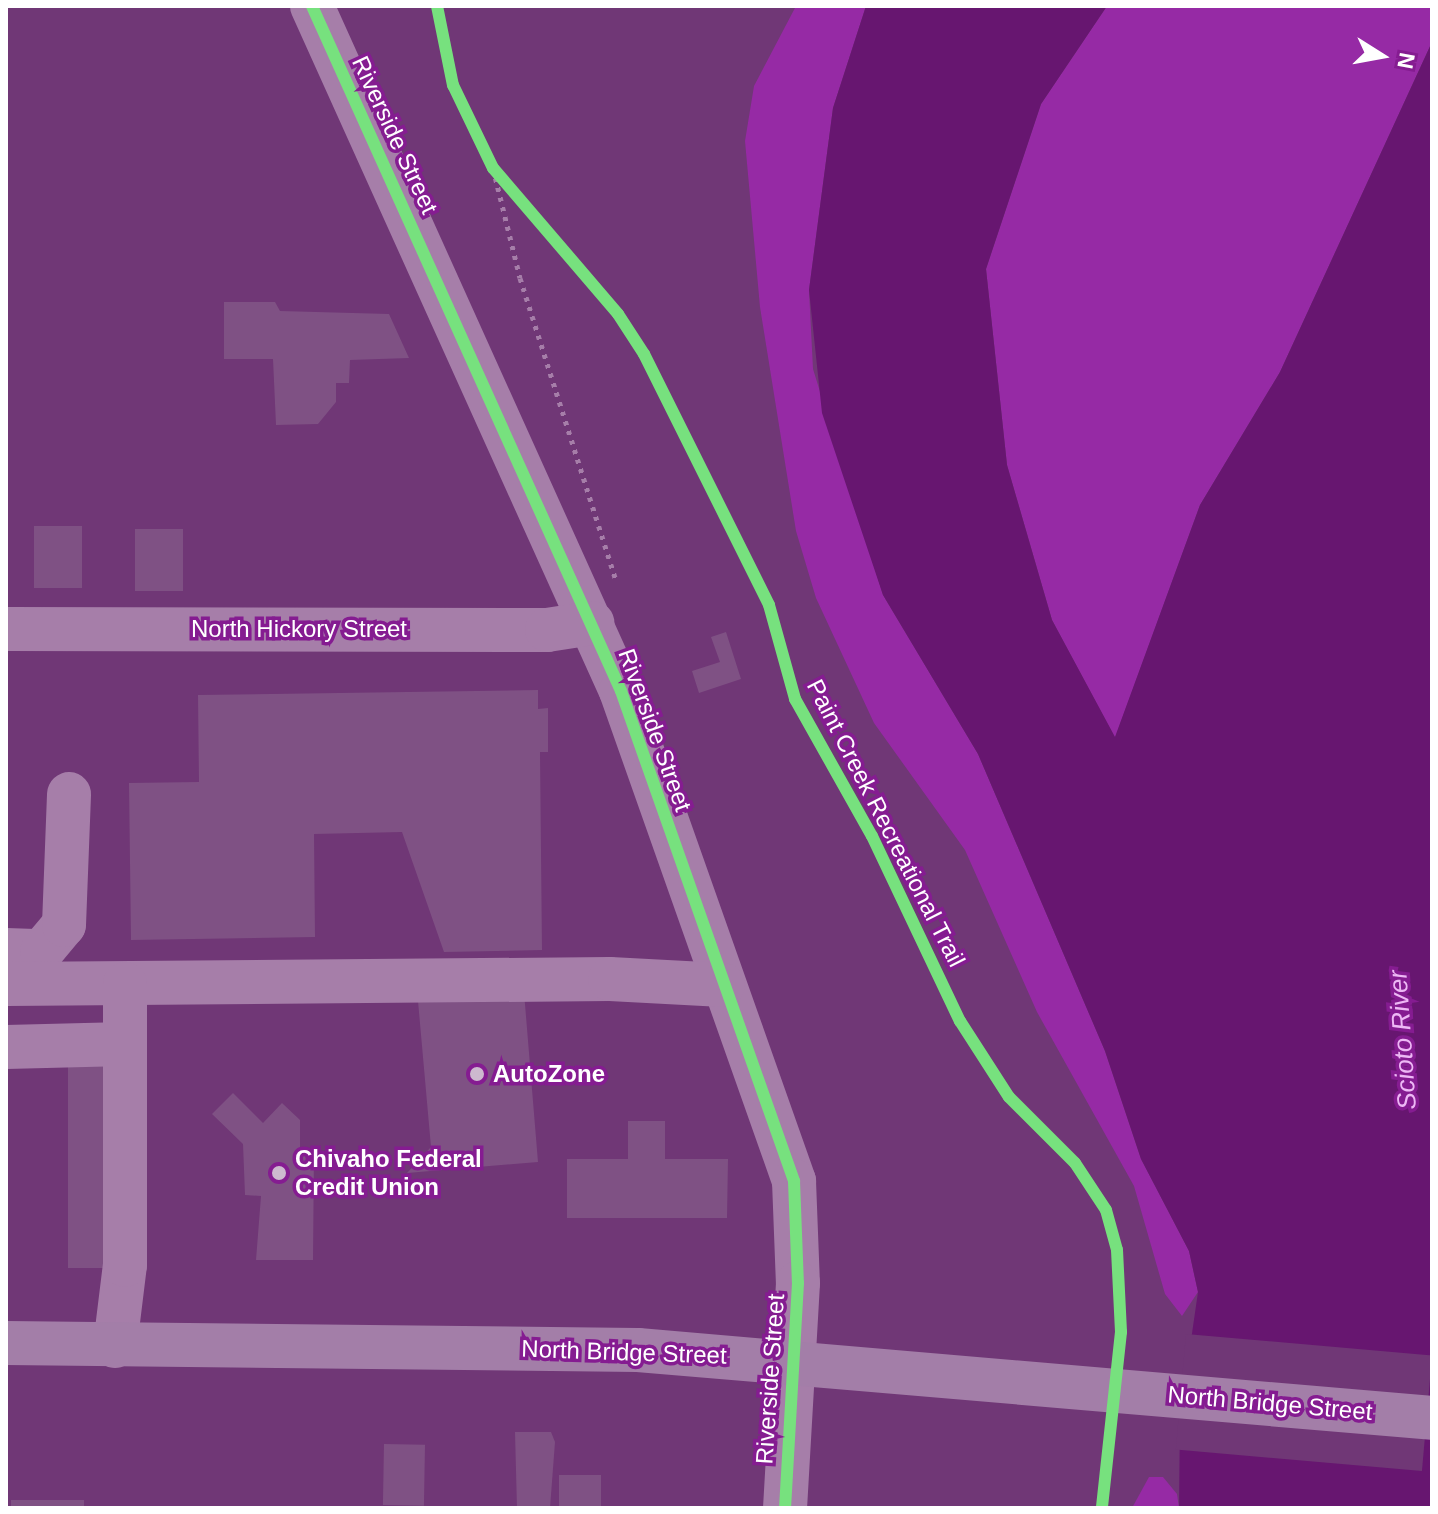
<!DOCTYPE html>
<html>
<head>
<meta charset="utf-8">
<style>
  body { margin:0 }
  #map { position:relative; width:1438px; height:1514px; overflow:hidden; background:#703776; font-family:Helvetica,sans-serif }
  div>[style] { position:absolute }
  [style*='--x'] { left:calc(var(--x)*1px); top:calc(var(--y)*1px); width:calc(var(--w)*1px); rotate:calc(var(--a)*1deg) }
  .green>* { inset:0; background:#962aa5 }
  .water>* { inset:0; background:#671670 }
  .pier>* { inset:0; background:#703776; transform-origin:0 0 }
  .building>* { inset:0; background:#7f5184; transform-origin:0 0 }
  .path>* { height:5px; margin-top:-2.5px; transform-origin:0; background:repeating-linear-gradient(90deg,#a67ea9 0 4px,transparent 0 10px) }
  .minor>* { height:44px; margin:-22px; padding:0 22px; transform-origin:22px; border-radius:22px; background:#a67ea9 }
  .major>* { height:44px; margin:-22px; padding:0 22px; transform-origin:22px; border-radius:22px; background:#a37ea8 }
  .cycleway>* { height:12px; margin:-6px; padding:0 6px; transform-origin:6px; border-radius:6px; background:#77e17e }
  .dots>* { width:22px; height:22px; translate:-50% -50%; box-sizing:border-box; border:4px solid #851c91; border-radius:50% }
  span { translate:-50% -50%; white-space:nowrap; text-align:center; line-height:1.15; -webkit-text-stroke:7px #851c91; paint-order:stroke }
  .street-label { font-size:24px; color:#fff }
  .poi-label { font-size:24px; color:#fff; font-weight:700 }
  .left { translate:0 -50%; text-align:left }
  .water-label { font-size:26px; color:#edb8f5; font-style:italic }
  .frame { position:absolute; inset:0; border:8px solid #fff; pointer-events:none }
  .north { position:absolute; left:1342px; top:16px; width:80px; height:80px; -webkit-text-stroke:6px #851c91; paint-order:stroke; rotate:101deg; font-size:22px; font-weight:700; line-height:32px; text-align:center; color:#fff }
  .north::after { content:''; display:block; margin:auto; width:28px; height:36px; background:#fff; clip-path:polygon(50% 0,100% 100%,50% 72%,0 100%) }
</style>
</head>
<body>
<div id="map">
  <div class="green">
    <i style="clip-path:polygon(796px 6px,866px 6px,833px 108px,809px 290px,813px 369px,883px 595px,978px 754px,1105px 1051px,1141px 1159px,1189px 1251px,1198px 1292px,1182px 1316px,1165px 1294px,1134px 1186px,1037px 1012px,965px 850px,874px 723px,816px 598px,796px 531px,760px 307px,745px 141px,754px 86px)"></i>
    <i style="clip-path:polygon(1107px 6px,1432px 6px,1432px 42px,1280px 372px,1200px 505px,1115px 738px,1052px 620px,1007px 465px,986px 269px,1041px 104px)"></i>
    <i style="clip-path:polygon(1149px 1477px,1163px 1477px,1177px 1494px,1179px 1508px,1132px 1508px)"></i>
  </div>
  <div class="water">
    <i style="clip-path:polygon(866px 6px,1107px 6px,1041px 104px,986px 269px,1007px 465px,1052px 620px,1115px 737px,1200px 505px,1280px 372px,1432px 42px,1432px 1508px,1179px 1508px,1180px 1416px,1198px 1292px,1189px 1251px,1141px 1159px,1105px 1051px,978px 754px,883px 595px,822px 413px,809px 290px,833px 108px)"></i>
  </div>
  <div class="pier">
    <i style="left:1186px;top:1334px;width:247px;height:116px;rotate:5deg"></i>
  </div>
  <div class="building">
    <i style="clip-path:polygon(224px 302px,275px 302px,280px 311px,389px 314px,409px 358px,350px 360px,349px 383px,336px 383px,336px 402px,318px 424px,276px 425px,273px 359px,224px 359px)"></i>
    <i style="left:34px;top:526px;width:48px;height:62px"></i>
    <i style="left:135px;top:529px;width:48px;height:62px"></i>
    <i style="clip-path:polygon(726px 632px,741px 679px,699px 693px,692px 671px,720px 662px,711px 637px)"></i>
    <i style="clip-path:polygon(538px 690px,538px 709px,548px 708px,548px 752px,540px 752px,542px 950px,444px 952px,402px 832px,314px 834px,315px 937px,131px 940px,129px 783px,199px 782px,198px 695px)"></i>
    <i style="clip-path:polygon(524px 992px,538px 1162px,407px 1173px,431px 1147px,418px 1001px)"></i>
    <i style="left:68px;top:1061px;width:46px;height:207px"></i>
    <i style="clip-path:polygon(233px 1093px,263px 1123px,282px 1103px,300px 1120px,300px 1150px,314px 1151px,313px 1260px,256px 1260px,261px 1196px,245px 1195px,243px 1144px,212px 1114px)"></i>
    <i style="clip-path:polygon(628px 1121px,665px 1121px,665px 1159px,728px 1159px,727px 1218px,567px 1218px,567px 1159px,628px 1159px)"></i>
    <i style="clip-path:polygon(515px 1432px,551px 1432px,555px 1442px,550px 1508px,517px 1508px)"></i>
    <i style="left:384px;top:1444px;width:41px;height:61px;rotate:1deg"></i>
    <i style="left:559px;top:1475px;width:42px;height:33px"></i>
    <i style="left:11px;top:1500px;width:73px;height:8px"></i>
  </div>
  <div class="path">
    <i style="--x:493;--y:168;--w:113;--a:76.2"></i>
    <i style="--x:520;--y:278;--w:318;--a:72.4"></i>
  </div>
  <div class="minor">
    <i style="--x:312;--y:6;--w:751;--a:65.72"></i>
    <i style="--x:621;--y:691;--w:520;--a:70.55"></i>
    <i style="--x:794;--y:1181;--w:102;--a:87.8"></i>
    <i style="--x:798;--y:1283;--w:225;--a:93.3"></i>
    <i style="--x:6;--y:629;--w:541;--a:0.11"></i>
    <i style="--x:547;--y:630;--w:46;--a:-8.8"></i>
    <i style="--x:6;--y:950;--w:36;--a:2"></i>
    <i style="--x:42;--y:951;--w:34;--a:-50"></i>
    <i style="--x:64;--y:925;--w:131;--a:-87.8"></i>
    <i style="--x:6;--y:984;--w:604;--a:-0.47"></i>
    <i style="--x:610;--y:979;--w:113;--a:3"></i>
    <i style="--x:6;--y:1047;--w:119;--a:-1.4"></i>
    <i style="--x:115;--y:1346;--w:82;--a:-83"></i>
    <i style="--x:125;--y:1265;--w:281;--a:-90"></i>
  </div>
  <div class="major">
    <i style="--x:6;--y:1343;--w:632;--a:0.63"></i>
    <i style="--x:638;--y:1350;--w:797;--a:4.89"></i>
  </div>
  <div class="cycleway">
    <i style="--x:312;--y:6;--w:751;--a:65.72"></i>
    <i style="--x:621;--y:691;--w:520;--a:70.55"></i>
    <i style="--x:794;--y:1181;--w:102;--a:87.8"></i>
    <i style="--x:798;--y:1283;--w:225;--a:93.3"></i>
    <i style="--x:437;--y:6;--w:81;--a:78.6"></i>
    <i style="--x:453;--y:85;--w:92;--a:64.3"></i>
    <i style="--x:493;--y:168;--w:192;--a:49.4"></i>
    <i style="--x:618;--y:314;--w:48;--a:57"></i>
    <i style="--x:644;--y:354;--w:280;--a:63.5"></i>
    <i style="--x:769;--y:605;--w:98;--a:74.5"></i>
    <i style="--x:795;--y:699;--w:157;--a:60.7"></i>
    <i style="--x:872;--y:836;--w:205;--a:64.6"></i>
    <i style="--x:960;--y:1021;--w:90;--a:57.2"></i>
    <i style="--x:1009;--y:1097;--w:93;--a:45"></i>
    <i style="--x:1075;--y:1163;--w:56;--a:56.6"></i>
    <i style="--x:1106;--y:1210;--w:41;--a:74.6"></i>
    <i style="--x:1117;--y:1250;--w:82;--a:87.2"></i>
    <i style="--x:1121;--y:1332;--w:177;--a:96.2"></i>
  </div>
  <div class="dots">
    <i style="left:477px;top:1074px;background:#cdb9cf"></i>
    <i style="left:279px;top:1173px;background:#cdb9cf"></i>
  </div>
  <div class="street-label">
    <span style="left:395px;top:135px;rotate:65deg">Riverside Street</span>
    <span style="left:299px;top:629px">North Hickory Street</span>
    <span style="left:655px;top:730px;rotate:70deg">Riverside Street</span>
    <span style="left:886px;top:823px;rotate:63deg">Paint Creek Recreational Trail</span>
    <span style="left:624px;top:1352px;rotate:2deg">North Bridge Street</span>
    <span style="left:770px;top:1379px;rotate:-86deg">Riverside Street</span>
    <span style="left:1270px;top:1403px;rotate:5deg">North Bridge Street</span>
  </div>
  <div class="poi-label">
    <span class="left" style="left:493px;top:1074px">AutoZone</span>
    <span class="left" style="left:295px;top:1173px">Chivaho Federal<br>Credit Union</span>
  </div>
  <div class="water-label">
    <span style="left:1403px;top:1040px;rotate:-94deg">Scioto River</span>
  </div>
  <div class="frame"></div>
  <div class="north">N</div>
</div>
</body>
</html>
